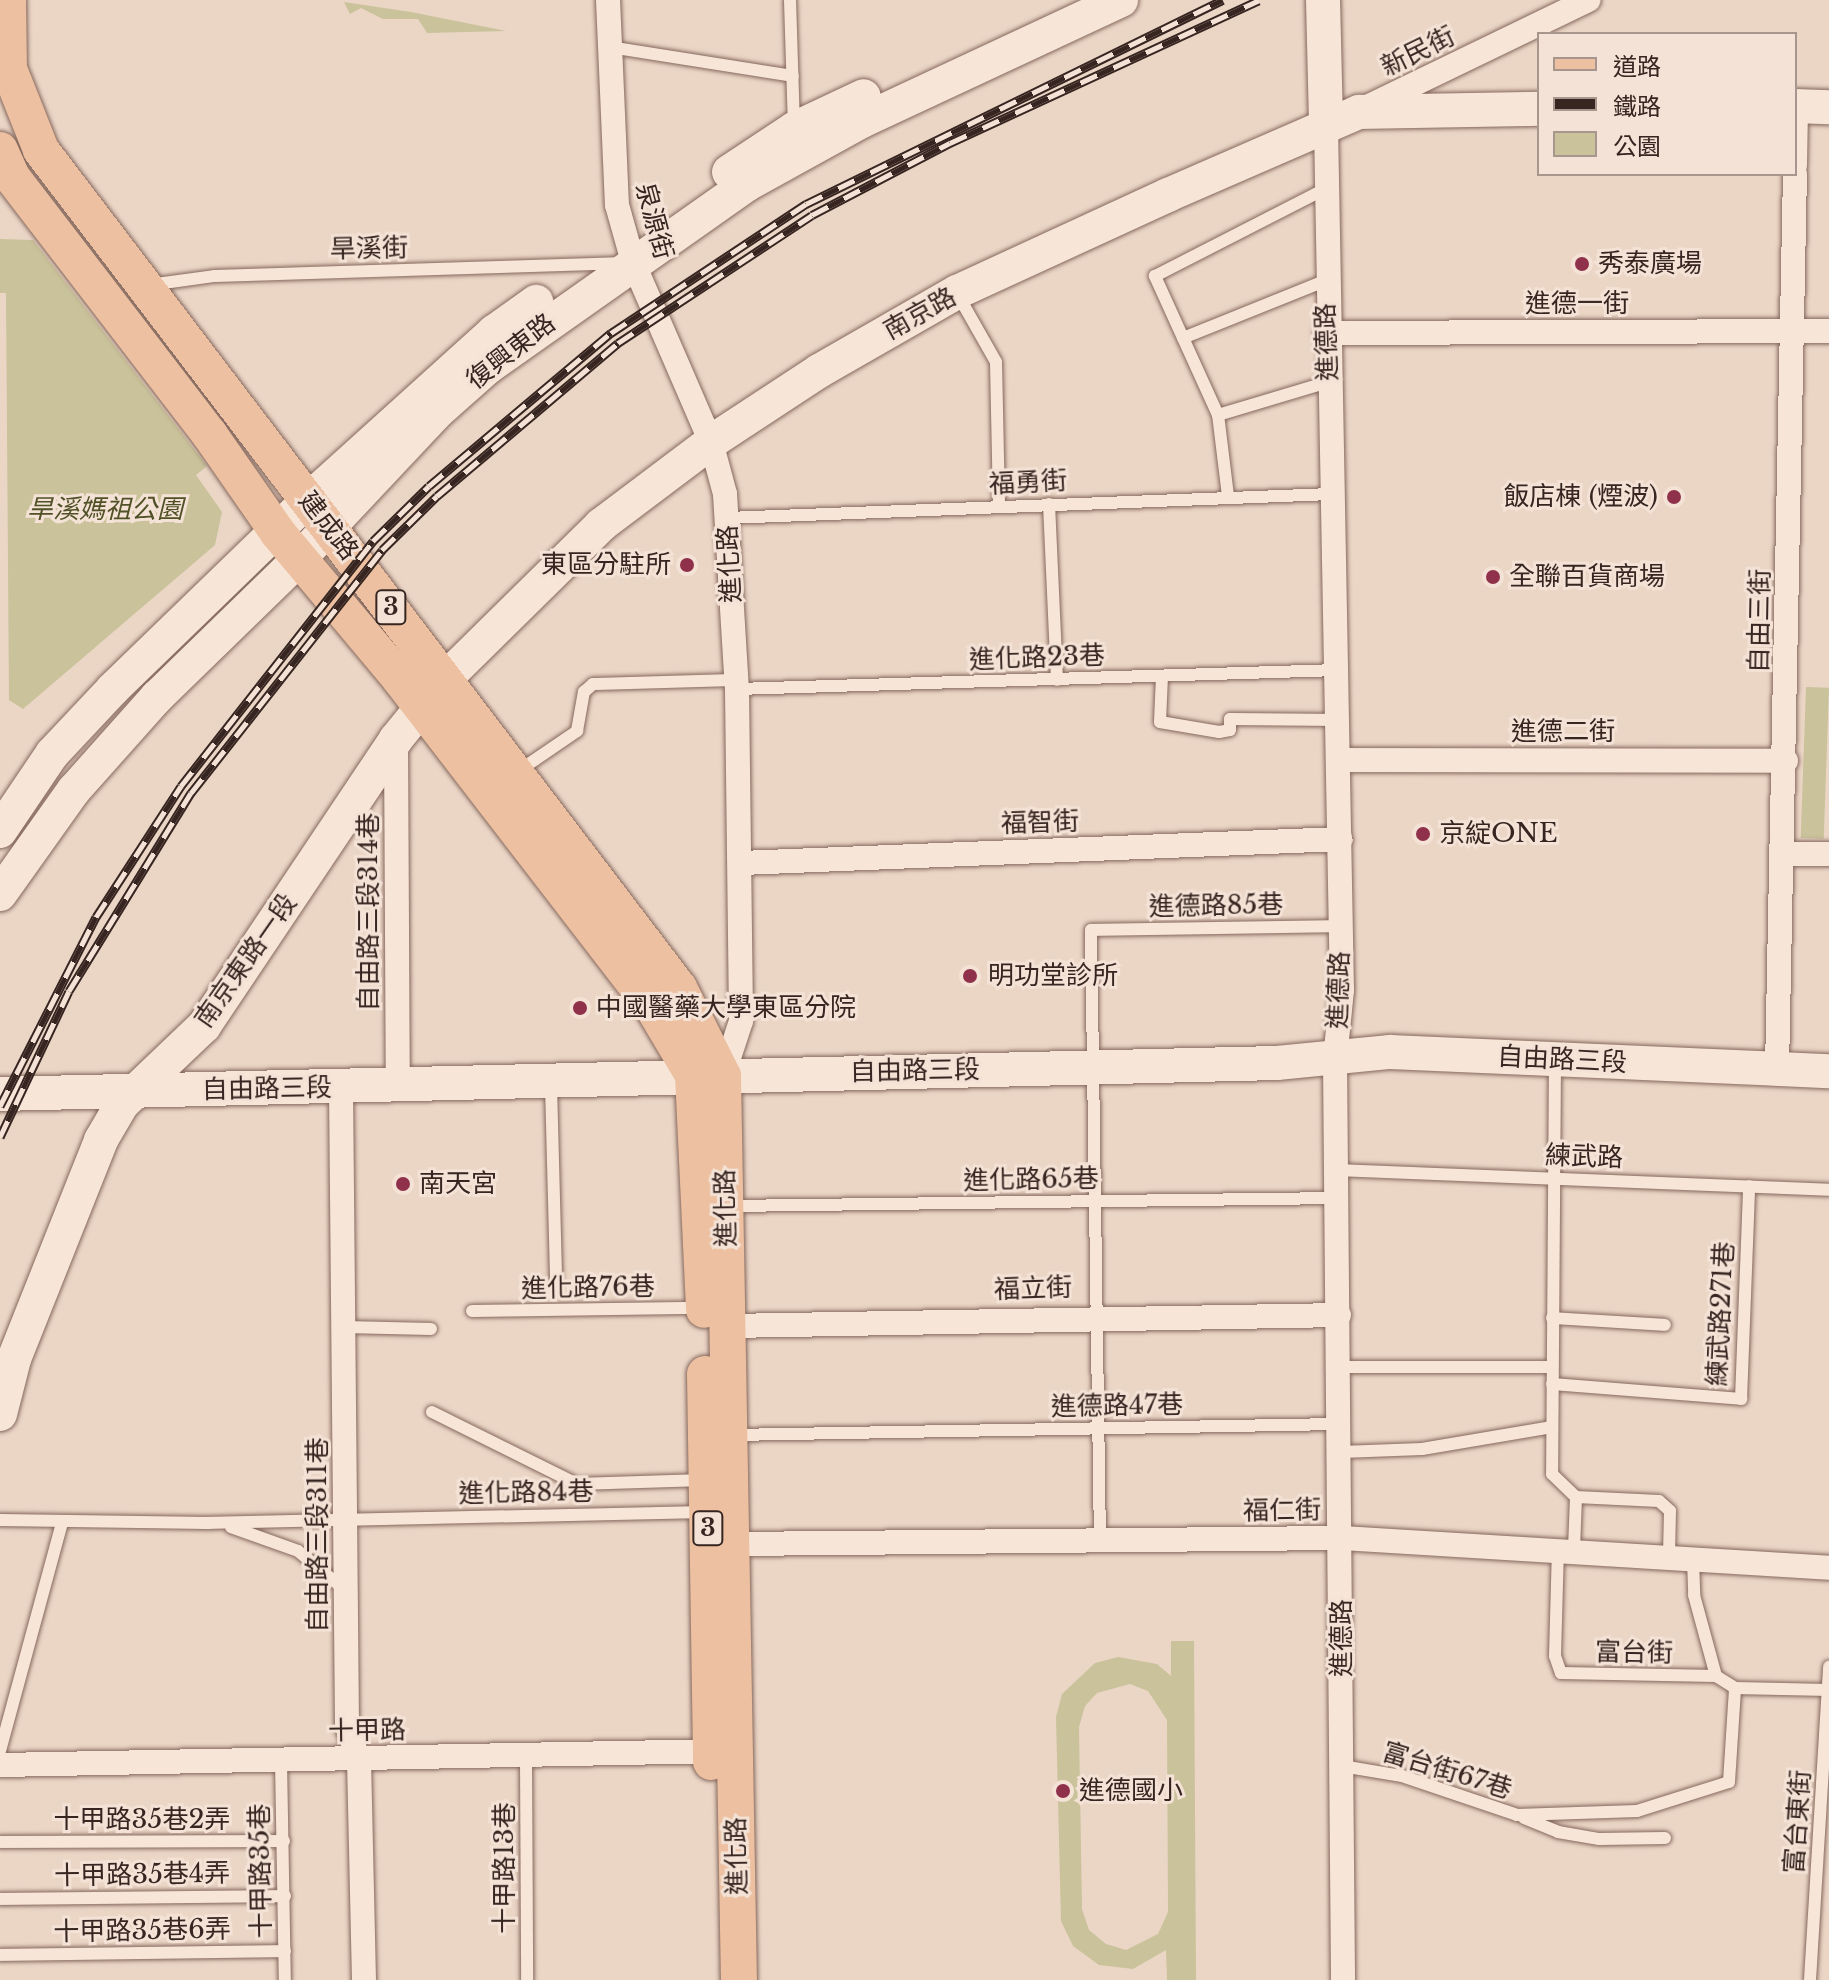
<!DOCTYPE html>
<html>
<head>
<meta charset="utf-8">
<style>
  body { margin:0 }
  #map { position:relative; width:1829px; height:1980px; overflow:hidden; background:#ebd6c6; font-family:"Libre Baskerville","Noto Sans TC",serif }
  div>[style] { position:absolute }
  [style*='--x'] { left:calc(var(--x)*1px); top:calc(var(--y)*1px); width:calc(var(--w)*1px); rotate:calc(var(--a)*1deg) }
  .green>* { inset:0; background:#c9c29a; transform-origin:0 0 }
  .roads { filter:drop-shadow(0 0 2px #85685d) drop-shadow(0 0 2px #85685d) }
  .lane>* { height:12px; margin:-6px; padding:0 6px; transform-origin:6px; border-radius:6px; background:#f7e6d8 }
  .street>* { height:24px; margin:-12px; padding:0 12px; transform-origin:12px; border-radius:12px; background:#f7e6d8 }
  .secondary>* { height:34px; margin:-17px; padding:0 17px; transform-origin:17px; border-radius:17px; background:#f7e6d8 }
  .primary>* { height:36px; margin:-18px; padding:0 18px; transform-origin:18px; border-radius:18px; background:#ecc0a0 }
  .rail>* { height:9px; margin-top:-4.5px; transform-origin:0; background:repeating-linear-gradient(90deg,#f3e2d5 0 18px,#362520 0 36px); box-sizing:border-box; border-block:2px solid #362520 }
  .dots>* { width:22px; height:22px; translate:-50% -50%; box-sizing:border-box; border:4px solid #f3e2d5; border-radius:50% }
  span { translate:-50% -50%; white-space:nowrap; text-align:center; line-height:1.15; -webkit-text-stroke:6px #f3e2d5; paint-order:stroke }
  .shield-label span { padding:2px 6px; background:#f3e2d5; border:2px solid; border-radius:6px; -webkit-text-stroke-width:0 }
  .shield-label { font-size:24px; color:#362520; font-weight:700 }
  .street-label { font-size:26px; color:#362520 }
  .poi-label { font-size:26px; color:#362520 }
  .left { translate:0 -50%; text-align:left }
  .right { translate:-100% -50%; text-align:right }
  .park-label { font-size:26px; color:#515127; font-style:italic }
  .legend { position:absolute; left:1537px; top:32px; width:260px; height:144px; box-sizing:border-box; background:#f3e2d5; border:2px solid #a7968d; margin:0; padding:10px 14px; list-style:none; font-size:24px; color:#362520 }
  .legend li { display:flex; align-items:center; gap:16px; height:40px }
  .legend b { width:40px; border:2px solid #a7968d }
</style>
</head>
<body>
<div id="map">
  <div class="green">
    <i style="clip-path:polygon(344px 2px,411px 12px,506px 31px,427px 33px,418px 19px,383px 19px,361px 8px,350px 14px)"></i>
    <i style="clip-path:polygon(0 239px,33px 240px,207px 466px,196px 475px,222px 512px,215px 545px,23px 709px,9px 700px,6px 293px,0 293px)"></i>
    <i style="left:1806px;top:687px;width:23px;height:151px;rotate:2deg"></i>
    <i style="clip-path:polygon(evenodd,1171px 1641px,1194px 1641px,1196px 1980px,1167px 1980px,1166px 1950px,1133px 1969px,1099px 1965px,1073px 1946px,1061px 1921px,1056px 1717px,1062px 1694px,1095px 1663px,1118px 1657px,1157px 1664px,1171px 1676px,1171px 1641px,1130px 1684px,1148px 1691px,1167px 1720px,1168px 1912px,1158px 1934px,1126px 1950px,1106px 1944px,1089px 1930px,1082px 1909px,1079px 1727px,1085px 1706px,1097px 1693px,1130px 1684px)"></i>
  </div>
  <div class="roads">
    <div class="lane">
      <i style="--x:790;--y:0;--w:125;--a:88.2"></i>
      <i style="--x:610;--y:47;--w:185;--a:9"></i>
      <i style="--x:149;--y:285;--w:67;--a:-7.8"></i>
      <i style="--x:215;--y:276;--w:403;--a:-1.8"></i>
      <i style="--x:958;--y:295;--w:77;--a:60.4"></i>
      <i style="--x:996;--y:362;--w:145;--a:88.8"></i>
      <i style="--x:1183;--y:338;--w:153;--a:-21.9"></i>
      <i style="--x:1218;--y:415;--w:115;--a:-16.7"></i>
      <i style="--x:1228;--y:496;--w:82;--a:-97"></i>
      <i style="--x:1218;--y:415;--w:153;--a:-114.4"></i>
      <i style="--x:1155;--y:276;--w:191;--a:-27.1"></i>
      <i style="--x:1049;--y:504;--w:176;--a:87.4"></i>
      <i style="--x:728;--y:518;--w:604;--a:-2.28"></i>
      <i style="--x:1162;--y:676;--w:46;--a:92.5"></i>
      <i style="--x:1160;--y:722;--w:60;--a:9.6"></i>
      <i style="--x:1219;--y:732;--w:11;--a:-10"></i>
      <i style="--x:1230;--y:730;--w:11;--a:-90"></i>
      <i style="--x:1230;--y:719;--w:109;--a:0.5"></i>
      <i style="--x:737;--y:689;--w:602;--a:-1.81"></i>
      <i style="--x:517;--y:772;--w:73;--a:-34.3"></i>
      <i style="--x:577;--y:731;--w:40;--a:-80"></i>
      <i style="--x:584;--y:692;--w:12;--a:-42"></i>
      <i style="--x:593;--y:684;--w:143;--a:-1.6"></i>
      <i style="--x:1555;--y:1060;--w:414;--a:90.4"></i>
      <i style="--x:1552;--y:1474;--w:33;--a:44"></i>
      <i style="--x:1576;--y:1497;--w:52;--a:92.2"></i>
      <i style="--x:551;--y:1085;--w:197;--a:88.5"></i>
      <i style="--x:1336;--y:1170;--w:493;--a:2.3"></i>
      <i style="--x:728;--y:1206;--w:609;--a:-0.75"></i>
      <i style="--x:472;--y:1311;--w:229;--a:-0.8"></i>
      <i style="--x:1552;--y:1318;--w:113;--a:3.5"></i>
      <i style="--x:344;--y:1327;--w:87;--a:1.3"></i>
      <i style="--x:1340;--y:1367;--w:212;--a:0"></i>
      <i style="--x:1552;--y:1384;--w:190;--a:4.5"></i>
      <i style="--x:1741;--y:1399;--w:213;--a:-87.8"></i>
      <i style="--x:432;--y:1412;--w:162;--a:26.4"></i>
      <i style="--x:577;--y:1484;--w:127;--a:-1.8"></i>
      <i style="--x:732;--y:1435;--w:608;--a:-1.04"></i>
      <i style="--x:1341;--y:1452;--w:81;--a:-2.1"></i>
      <i style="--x:1422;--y:1449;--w:132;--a:-9.6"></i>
      <i style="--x:1576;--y:1497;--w:83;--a:2.8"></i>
      <i style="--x:1659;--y:1501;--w:15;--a:42"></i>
      <i style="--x:1670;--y:1511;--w:45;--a:91.3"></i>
      <i style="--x:0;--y:1520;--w:209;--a:0.8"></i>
      <i style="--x:203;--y:1523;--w:501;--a:-1.26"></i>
      <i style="--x:231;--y:1527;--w:71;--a:19.7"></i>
      <i style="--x:298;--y:1551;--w:62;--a:39.8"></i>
      <i style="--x:1100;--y:1543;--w:613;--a:-90.84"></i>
      <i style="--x:1091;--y:930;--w:250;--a:-0.9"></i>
      <i style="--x:1558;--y:1548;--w:108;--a:91.6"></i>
      <i style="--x:1555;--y:1656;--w:18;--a:71"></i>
      <i style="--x:1561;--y:1673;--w:155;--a:1.1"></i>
      <i style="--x:1716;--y:1676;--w:22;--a:32"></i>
      <i style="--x:1735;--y:1688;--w:94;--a:1.2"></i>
      <i style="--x:1693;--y:1559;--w:36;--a:88"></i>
      <i style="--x:1694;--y:1595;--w:84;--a:74.8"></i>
      <i style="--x:0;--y:1751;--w:236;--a:-74.8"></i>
      <i style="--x:526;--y:1757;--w:223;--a:89.7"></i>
      <i style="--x:281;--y:1761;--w:219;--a:89"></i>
      <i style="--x:1342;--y:1766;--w:61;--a:9.5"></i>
      <i style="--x:1402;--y:1776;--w:121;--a:18.7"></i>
      <i style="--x:1517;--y:1815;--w:120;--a:-1.9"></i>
      <i style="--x:1637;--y:1811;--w:96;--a:-17.5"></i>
      <i style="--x:1729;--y:1782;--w:94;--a:-86.3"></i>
      <i style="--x:1524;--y:1818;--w:37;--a:22"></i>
      <i style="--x:1558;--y:1832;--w:42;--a:9.7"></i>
      <i style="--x:1599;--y:1839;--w:66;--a:-0.9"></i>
      <i style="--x:0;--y:1842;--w:284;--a:-0.2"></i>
      <i style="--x:0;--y:1899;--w:285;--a:-0.6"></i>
      <i style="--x:0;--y:1955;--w:285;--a:-0.8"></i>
      <i style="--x:1810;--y:1980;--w:314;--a:-86.5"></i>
    </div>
    <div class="street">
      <i style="--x:608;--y:0;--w:205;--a:87.5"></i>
      <i style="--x:617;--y:205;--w:59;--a:74.3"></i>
      <i style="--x:633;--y:262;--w:196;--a:66.6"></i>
      <i style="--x:711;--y:442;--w:54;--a:74.9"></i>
      <i style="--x:725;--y:494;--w:195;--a:86.5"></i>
      <i style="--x:737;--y:689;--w:332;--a:89.3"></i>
      <i style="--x:741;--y:1021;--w:58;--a:108.1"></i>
      <i style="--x:1367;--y:107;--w:246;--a:-25.8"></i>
      <i style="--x:1326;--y:127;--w:863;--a:88.94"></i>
      <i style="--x:1342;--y:990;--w:69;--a:95.8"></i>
      <i style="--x:1335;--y:1059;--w:921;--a:89.5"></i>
      <i style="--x:1795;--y:165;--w:59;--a:-89"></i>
      <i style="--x:1326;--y:333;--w:503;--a:-0.23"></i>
      <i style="--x:396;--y:739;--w:345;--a:89.7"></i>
      <i style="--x:1340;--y:760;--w:446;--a:0.1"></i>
      <i style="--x:1783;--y:854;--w:46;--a:0"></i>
      <i style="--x:741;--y:863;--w:600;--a:-2.29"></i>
      <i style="--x:1777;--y:1069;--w:895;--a:-88.85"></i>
      <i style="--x:341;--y:1087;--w:639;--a:89.46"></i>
      <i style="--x:347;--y:1726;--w:36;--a:71"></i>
      <i style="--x:359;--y:1760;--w:220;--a:88.7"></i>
      <i style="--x:729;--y:1326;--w:610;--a:-1.03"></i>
      <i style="--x:735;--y:1544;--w:607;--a:-0.57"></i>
      <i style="--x:1342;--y:1538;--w:488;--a:3.5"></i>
      <i style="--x:0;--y:1765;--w:725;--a:-1.11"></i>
    </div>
    <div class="secondary">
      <i style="--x:1323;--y:0;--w:127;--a:88.6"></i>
      <i style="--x:1795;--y:106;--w:34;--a:2"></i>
      <i style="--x:729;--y:172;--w:78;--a:-33.5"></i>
      <i style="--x:794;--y:129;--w:77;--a:-25.2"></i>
      <i style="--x:0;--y:831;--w:93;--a:-56"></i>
      <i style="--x:52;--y:754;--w:89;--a:-46.8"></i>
      <i style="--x:113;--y:689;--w:272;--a:-44.1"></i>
      <i style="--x:308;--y:500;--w:251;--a:-42.1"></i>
      <i style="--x:494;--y:332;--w:52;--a:-35.5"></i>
      <i style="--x:0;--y:894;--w:128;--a:-54.6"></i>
      <i style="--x:74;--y:790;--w:125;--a:-48.3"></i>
      <i style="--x:157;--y:697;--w:199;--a:-44.2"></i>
      <i style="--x:300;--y:558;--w:197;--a:-46.8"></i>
      <i style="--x:435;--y:414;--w:71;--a:-41.6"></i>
      <i style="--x:488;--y:367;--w:316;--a:-35.2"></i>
      <i style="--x:746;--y:185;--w:132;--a:-28.9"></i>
      <i style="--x:862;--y:121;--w:286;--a:-25"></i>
      <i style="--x:0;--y:1094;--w:1277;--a:-1.39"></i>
      <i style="--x:1277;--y:1063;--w:114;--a:-5.6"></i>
      <i style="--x:1390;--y:1052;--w:439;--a:2.5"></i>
      <i style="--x:0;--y:1414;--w:57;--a:-75.7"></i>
      <i style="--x:14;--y:1359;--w:236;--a:-68.3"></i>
      <i style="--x:101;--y:1140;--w:42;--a:-59.7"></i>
      <i style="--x:122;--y:1104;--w:113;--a:-43.6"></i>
      <i style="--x:204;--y:1026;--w:345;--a:-56.2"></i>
      <i style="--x:396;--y:739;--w:77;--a:-50.8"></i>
      <i style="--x:445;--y:679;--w:219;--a:-44.6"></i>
      <i style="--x:601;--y:525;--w:138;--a:-37"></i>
      <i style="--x:711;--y:442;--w:129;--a:-33.3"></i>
      <i style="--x:819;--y:371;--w:159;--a:-29.8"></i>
      <i style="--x:957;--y:292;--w:232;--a:-24.7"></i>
      <i style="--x:1168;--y:195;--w:208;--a:-23.5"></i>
      <i style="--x:1359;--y:112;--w:180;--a:-1"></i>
    </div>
    <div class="primary">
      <i style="--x:8;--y:0;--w:69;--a:89.2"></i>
      <i style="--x:9;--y:69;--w:87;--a:68.4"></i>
      <i style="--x:41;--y:150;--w:1053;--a:52.72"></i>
      <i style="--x:679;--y:988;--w:98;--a:63.4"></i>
      <i style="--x:723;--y:1076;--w:904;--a:88.99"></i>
      <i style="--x:0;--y:150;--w:30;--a:66"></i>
      <i style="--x:12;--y:177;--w:325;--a:52.5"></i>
      <i style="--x:210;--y:435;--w:119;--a:55.2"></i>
      <i style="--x:278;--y:533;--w:190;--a:50.1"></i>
      <i style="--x:400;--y:679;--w:413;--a:52.4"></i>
      <i style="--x:652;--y:1006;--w:80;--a:59.3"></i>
      <i style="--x:693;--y:1075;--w:235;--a:87.3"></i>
      <i style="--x:705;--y:1374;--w:388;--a:89.1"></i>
    </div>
  </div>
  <div class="rail">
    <i style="--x:0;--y:1106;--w:212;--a:-63.1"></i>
    <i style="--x:96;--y:917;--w:156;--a:-57"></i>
    <i style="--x:181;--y:786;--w:311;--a:-51.9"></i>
    <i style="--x:373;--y:541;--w:78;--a:-44.5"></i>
    <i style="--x:429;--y:486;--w:238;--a:-40.1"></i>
    <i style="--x:611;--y:333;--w:234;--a:-33.5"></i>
    <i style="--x:806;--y:204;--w:464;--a:-26.1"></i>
    <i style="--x:0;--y:1137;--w:161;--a:-64.7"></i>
    <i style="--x:69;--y:991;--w:233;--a:-58.4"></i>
    <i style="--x:191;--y:793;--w:309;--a:-51.8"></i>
    <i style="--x:382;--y:550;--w:77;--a:-44.5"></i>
    <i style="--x:437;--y:496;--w:237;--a:-40.2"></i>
    <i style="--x:618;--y:343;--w:232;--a:-33.4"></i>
    <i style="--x:812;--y:215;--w:156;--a:-27.6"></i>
    <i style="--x:950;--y:143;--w:340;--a:-24.8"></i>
  </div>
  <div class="dots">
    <i style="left:1582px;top:264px;background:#90314b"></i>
    <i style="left:1674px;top:497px;background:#90314b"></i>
    <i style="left:687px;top:565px;background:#90314b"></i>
    <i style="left:1493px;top:577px;background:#90314b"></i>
    <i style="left:1423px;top:834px;background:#90314b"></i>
    <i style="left:970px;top:976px;background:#90314b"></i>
    <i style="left:580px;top:1008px;background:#90314b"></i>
    <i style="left:403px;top:1184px;background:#90314b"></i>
    <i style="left:1063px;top:1791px;background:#90314b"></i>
  </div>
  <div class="shield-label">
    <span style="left:391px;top:607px">3</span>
    <span style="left:708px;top:1528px">3</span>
  </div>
  <div class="street-label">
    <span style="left:1418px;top:52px;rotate:-26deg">新民街</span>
    <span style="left:654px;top:221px;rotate:75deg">泉源街</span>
    <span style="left:369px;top:249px;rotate:-1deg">旱溪街</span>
    <span style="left:1577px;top:304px">進德一街</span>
    <span style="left:920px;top:314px;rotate:-29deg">南京路</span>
    <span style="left:1327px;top:342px;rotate:-92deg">進德路</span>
    <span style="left:511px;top:352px;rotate:-38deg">復興東路</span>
    <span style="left:1028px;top:483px;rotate:-3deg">福勇街</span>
    <span style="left:328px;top:526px;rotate:52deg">建成路</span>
    <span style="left:730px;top:564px;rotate:-93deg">進化路</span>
    <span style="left:1760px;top:621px;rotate:-89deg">自由三街</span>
    <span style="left:1037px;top:658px;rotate:-2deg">進化路23巷</span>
    <span style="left:1563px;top:732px">進德二街</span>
    <span style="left:1040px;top:823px;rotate:-2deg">福智街</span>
    <span style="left:1216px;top:906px;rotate:-1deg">進德路85巷</span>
    <span style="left:369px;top:912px;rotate:-90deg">自由路三段314巷</span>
    <span style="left:246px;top:961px;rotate:-55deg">南京東路一段</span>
    <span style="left:1339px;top:990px;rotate:-88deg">進德路</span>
    <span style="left:1562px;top:1060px;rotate:3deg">自由路三段</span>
    <span style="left:915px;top:1071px;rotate:-1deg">自由路三段</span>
    <span style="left:267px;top:1089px;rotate:-1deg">自由路三段</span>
    <span style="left:1584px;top:1157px;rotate:2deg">練武路</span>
    <span style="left:1031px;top:1180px;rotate:-1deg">進化路65巷</span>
    <span style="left:726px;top:1208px;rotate:-91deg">進化路</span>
    <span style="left:588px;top:1288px;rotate:-1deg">進化路76巷</span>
    <span style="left:1033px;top:1289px;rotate:-2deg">福立街</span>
    <span style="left:1721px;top:1314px;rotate:-87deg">練武路271巷</span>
    <span style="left:1117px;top:1406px;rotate:-1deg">進德路47巷</span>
    <span style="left:526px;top:1493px;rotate:-1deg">進化路84巷</span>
    <span style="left:1282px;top:1511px;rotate:-1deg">福仁街</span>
    <span style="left:318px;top:1535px;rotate:-90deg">自由路三段311巷</span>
    <span style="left:1342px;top:1638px;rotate:-90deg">進德路</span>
    <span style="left:1634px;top:1653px;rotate:1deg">富台街</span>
    <span style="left:367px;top:1731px;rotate:-1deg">十甲路</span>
    <span style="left:1447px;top:1771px;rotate:17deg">富台街67巷</span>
    <span style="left:142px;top:1820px">十甲路35巷2弄</span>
    <span style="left:1798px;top:1822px;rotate:-86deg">富台東街</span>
    <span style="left:737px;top:1856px;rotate:-91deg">進化路</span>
    <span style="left:505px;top:1868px;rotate:-90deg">十甲路13巷</span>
    <span style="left:261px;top:1871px;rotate:-91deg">十甲路35巷</span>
    <span style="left:142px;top:1875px;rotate:-1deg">十甲路35巷4弄</span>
    <span style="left:142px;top:1931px;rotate:-1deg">十甲路35巷6弄</span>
  </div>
  <div class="poi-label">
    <span class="left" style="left:1598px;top:264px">秀泰廣場</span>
    <span class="right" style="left:1658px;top:497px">飯店棟 (煙波)</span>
    <span class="right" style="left:671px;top:565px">東區分駐所</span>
    <span class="left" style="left:1509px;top:577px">全聯百貨商場</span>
    <span class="left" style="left:1439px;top:834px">京綻ONE</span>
    <span class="left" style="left:988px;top:976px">明功堂診所</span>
    <span class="left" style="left:596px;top:1008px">中國醫藥大學東區分院</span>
    <span class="left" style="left:419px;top:1184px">南天宮</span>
    <span class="left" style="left:1079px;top:1791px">進德國小</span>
  </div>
  <div class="park-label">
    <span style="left:105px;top:510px">旱溪媽祖公園</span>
  </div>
  <ul class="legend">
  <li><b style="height:10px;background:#ecc0a0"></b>道路</li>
  <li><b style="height:10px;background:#362520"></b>鐵路</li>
  <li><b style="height:22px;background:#c9c29a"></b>公園</li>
  </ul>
</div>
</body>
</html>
